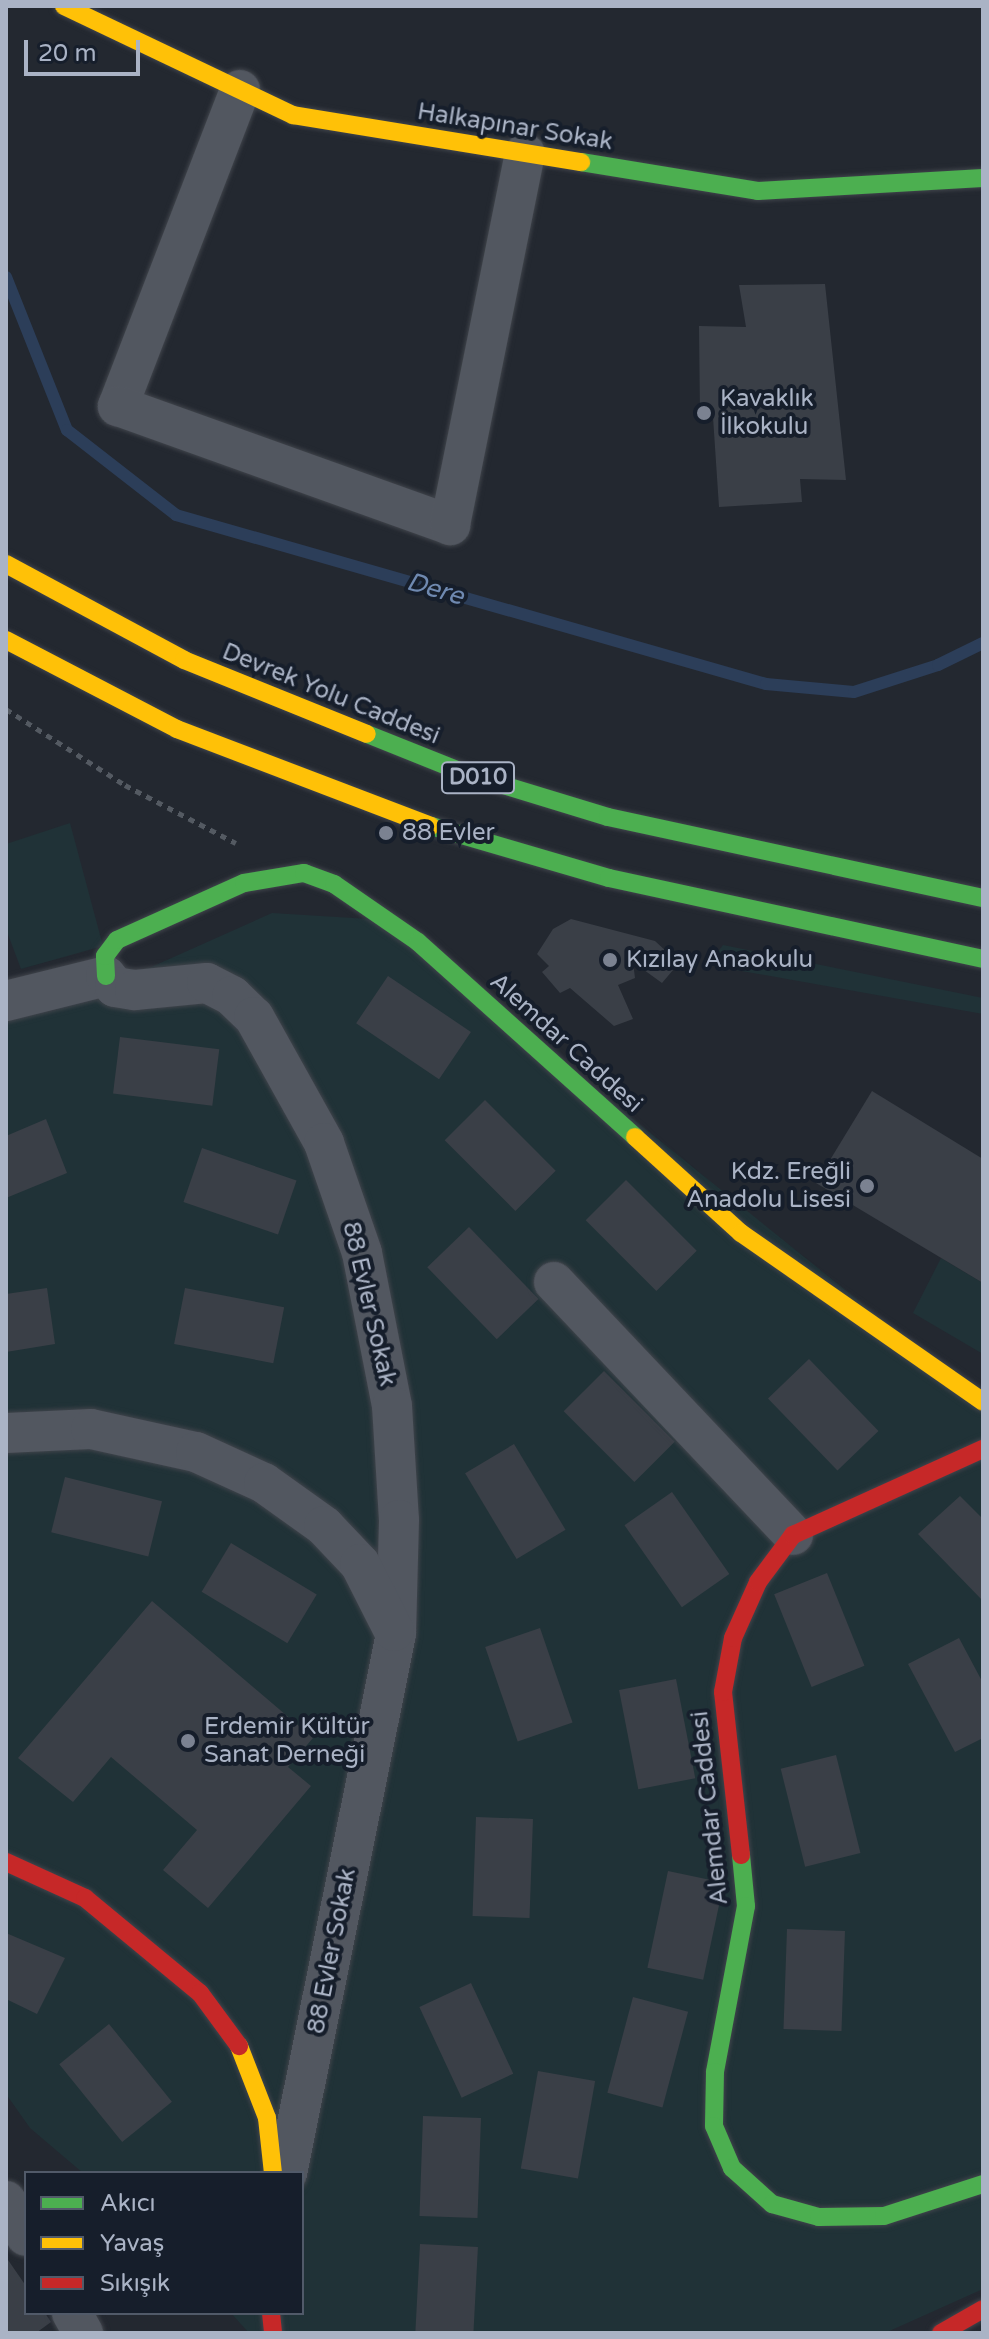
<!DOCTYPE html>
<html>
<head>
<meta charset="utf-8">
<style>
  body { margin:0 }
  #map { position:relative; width:989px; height:2339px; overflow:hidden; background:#232830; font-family:"Varela Round",sans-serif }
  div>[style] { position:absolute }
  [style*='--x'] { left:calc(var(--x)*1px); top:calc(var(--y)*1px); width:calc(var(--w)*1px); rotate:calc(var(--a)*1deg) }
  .green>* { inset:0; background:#203237 }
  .stream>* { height:12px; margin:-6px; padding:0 6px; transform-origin:6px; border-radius:6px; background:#2c3e59 }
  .building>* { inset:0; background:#3a3f47; transform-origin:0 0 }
  .path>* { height:5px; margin-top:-2.5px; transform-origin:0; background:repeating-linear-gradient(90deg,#545a62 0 6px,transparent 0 12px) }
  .roads { filter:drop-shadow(0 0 2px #40444b) drop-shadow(0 0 2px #40444b) }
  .street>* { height:40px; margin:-20px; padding:0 20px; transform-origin:20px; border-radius:20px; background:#525760 }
  .fast>* { height:18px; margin:-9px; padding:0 9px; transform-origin:9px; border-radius:9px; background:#4caf50 }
  .slow>* { height:18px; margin:-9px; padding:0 9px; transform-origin:9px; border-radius:9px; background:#ffc107 }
  .jam>* { height:18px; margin:-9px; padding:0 9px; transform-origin:9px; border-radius:9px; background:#c62828 }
  .dots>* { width:22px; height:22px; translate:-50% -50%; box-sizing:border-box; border:4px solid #161e2b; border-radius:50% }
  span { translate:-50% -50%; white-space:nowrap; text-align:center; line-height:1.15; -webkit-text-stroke:8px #161e2b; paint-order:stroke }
  .shield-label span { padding:2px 6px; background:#161e2b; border:2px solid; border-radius:6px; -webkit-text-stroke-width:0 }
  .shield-label { font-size:22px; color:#aab3c5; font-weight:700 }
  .street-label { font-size:24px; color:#aab3c5 }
  .poi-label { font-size:24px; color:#aab3c5 }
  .left { translate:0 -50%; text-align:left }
  .right { translate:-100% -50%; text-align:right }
  .water-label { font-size:26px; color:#6f89b0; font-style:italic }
  .frame { position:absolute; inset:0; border:8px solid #aab3c5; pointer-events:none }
  .legend { position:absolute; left:24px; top:2171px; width:280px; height:144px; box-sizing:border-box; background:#161e2b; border:2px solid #515a69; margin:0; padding:10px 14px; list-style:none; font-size:24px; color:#aab3c5 }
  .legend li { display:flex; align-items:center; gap:16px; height:40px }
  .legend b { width:40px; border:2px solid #515a69 }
  .scale { position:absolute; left:24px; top:40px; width:116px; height:36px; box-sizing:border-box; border:4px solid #aab3c5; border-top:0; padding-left:10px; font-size:24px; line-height:28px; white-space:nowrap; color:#aab3c5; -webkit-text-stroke:6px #161e2b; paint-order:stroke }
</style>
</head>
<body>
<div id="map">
  <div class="green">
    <i style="clip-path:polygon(70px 823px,103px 946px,21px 969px,6px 929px,6px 844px)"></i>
    <i style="clip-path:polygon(272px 913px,386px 920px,983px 1401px,983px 2289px,885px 2333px,249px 2333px,231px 2313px,302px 2313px,302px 2173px,83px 2173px,30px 2128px,6px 2094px,6px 1018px,55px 1010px)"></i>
    <i style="clip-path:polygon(723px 945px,983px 998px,983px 1014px,708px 965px)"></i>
    <i style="clip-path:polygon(941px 1258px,983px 1283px,983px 1354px,913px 1313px)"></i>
  </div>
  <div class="stream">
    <i style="--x:6;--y:277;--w:165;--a:68.3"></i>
    <i style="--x:67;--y:430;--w:138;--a:37.9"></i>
    <i style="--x:176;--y:515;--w:614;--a:15.98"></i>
    <i style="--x:766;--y:684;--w:88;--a:5.2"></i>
    <i style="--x:854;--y:692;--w:88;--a:-17.8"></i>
    <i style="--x:938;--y:665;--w:50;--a:-26.1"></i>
  </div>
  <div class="building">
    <i style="clip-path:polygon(825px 284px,846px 480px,800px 479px,802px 502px,719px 507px,713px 417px,700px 415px,699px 326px,746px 327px,739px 285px)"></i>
    <i style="clip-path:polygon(571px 919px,655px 941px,679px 963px,662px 983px,633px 962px,635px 978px,618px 985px,633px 1019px,614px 1026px,570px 988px,560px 993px,542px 972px,549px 966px,537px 954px,553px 929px)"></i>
    <i style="left:388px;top:976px;width:100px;height:57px;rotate:34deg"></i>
    <i style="left:120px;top:1037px;width:100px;height:57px;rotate:7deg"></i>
    <i style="clip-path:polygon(872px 1091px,983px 1159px,983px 1283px,816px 1183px)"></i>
    <i style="left:485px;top:1100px;width:100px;height:57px;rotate:45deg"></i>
    <i style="clip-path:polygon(46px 1119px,67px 1173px,6px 1198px,6px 1136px)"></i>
    <i style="left:202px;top:1148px;width:100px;height:57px;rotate:19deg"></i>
    <i style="left:626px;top:1180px;width:100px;height:57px;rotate:45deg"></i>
    <i style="left:469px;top:1227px;width:100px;height:58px;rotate:46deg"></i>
    <i style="clip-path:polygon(47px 1288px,55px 1344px,6px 1352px,6px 1294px)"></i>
    <i style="left:185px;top:1288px;width:101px;height:57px;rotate:11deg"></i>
    <i style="left:809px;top:1359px;width:100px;height:57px;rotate:46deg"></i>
    <i style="left:604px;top:1371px;width:100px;height:57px;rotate:45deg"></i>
    <i style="left:514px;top:1444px;width:100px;height:57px;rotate:59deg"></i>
    <i style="left:65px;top:1477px;width:100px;height:57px;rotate:14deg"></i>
    <i style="left:672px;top:1492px;width:100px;height:58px;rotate:55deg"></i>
    <i style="clip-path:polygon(960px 1496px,983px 1519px,983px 1601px,918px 1534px)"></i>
    <i style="left:231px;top:1543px;width:100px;height:57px;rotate:31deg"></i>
    <i style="left:827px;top:1573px;width:100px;height:57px;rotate:68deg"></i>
    <i style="clip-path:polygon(152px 1601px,313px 1738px,288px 1767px,311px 1786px,208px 1908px,163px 1870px,197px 1830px,111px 1757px,73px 1802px,18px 1758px)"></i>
    <i style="left:540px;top:1628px;width:100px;height:58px;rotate:71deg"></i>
    <i style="clip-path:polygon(959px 1638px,983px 1683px,983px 1738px,955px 1752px,908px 1664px)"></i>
    <i style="left:676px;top:1679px;width:101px;height:58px;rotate:79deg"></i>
    <i style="left:836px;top:1755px;width:101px;height:57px;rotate:76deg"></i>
    <i style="left:476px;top:1817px;width:57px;height:99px;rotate:2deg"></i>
    <i style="left:668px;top:1871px;width:57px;height:99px;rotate:12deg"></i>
    <i style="left:787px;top:1929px;width:58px;height:100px;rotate:2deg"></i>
    <i style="clip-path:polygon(6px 1933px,65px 1958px,37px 2014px,6px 1999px)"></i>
    <i style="left:471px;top:1983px;width:100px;height:57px;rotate:65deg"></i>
    <i style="left:633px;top:1997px;width:57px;height:99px;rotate:15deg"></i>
    <i style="left:109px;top:2024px;width:100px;height:64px;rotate:51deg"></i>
    <i style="left:538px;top:2071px;width:58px;height:99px;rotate:10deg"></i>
    <i style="left:423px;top:2116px;width:58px;height:100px;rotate:2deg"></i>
    <i style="left:420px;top:2244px;width:58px;height:89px;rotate:3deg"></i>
    <i style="clip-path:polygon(6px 2257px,26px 2286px,26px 2313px,45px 2313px,51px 2322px,36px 2333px,6px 2333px)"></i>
  </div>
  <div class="path">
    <i style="--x:6;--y:709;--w:141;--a:32.6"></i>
    <i style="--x:125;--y:785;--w:125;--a:27.6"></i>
  </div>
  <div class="roads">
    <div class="street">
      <i style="--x:240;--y:90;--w:339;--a:111.1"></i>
      <i style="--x:118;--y:406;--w:353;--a:19.7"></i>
      <i style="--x:450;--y:525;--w:379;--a:-78.6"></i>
      <i style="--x:6;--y:1001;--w:103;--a:-14"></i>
      <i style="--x:106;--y:976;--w:14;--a:51"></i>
      <i style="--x:115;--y:987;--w:20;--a:9"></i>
      <i style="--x:135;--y:990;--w:72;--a:-5.6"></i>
      <i style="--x:207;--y:983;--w:28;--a:27"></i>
      <i style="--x:232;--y:996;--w:30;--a:44"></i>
      <i style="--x:254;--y:1017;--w:144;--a:60.9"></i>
      <i style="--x:324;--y:1143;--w:116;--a:70.9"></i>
      <i style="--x:362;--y:1253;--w:156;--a:78.9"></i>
      <i style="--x:392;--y:1406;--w:114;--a:86.5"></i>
      <i style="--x:399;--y:1520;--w:114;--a:91.5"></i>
      <i style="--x:396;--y:1634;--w:550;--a:101.43"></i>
      <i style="--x:554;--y:1282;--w:348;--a:46.6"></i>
      <i style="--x:6;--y:1433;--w:85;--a:-2.7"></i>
      <i style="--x:91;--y:1429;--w:107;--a:12.4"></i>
      <i style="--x:196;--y:1452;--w:75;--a:24.5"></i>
      <i style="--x:264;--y:1483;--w:74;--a:35.6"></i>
      <i style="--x:324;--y:1526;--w:52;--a:46.5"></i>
      <i style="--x:360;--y:1564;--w:75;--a:63.1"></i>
      <i style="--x:6;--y:2201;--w:40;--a:60.3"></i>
      <i style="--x:72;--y:2313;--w:23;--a:61"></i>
    </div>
    <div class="fast">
      <i style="--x:581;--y:162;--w:179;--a:9.3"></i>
      <i style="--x:758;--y:191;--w:225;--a:-3.3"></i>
      <i style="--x:367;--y:734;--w:108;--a:21.8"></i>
      <i style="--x:467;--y:774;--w:147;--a:17"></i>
      <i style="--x:608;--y:817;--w:384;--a:12.2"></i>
      <i style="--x:431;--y:826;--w:185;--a:16.3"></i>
      <i style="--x:609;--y:878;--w:383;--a:12.2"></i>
      <i style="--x:106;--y:976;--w:20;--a:-93"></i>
      <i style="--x:105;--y:956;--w:20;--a:-53"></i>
      <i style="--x:117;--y:940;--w:139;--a:-24.2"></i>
      <i style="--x:244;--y:883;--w:61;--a:-9.5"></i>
      <i style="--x:304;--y:873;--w:32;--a:20"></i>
      <i style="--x:334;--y:884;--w:102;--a:34.6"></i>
      <i style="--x:418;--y:942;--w:292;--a:41.9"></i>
      <i style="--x:741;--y:1855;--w:51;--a:84.4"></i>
      <i style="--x:746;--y:1906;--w:169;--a:100.6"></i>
      <i style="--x:715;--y:2072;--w:54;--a:91.1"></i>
      <i style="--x:714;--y:2126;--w:46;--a:66.8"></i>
      <i style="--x:732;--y:2168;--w:54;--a:42"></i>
      <i style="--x:772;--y:2204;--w:49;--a:15.5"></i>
      <i style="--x:819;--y:2217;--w:65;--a:-0.9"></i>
      <i style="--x:884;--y:2216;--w:104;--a:-17.9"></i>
    </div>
    <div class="slow">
      <i style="--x:64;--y:6;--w:254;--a:25.5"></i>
      <i style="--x:293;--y:115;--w:292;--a:9.3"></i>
      <i style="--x:6;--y:564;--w:202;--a:28.3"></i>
      <i style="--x:184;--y:660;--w:197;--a:22"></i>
      <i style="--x:6;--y:640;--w:193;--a:27.5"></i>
      <i style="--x:177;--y:729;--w:272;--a:20.9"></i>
      <i style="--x:635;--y:1137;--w:143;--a:42.2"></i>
      <i style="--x:741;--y:1233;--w:295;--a:34.9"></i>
      <i style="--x:239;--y:2046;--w:77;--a:68.7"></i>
      <i style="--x:267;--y:2118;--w:55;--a:83.8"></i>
    </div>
    <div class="jam">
      <i style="--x:741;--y:1855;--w:164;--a:-96.3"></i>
      <i style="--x:723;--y:1692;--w:55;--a:-79.5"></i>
      <i style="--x:733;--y:1638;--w:61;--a:-65.9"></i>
      <i style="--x:758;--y:1582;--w:59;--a:-53.3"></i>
      <i style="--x:793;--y:1535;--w:209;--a:-24.4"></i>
      <i style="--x:6;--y:1862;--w:87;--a:24.5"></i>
      <i style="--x:85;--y:1898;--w:149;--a:39.6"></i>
      <i style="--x:200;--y:1993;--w:66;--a:53.7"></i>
      <i style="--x:271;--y:2313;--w:20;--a:84"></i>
      <i style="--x:941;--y:2333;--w:48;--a:-29.7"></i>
    </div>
  </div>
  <div class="dots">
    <i style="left:704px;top:413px;background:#7b8291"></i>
    <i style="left:386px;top:833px;background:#7b8291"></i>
    <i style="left:610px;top:960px;background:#7b8291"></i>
    <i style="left:867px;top:1186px;background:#7b8291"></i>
    <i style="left:188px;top:1741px;background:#7b8291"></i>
  </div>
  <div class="shield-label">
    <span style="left:478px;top:778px">D010</span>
  </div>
  <div class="street-label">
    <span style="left:515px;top:127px;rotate:9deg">Halkapınar Sokak</span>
    <span style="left:331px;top:694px;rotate:22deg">Devrek Yolu Caddesi</span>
    <span style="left:566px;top:1043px;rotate:42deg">Alemdar Caddesi</span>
    <span style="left:369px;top:1304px;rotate:77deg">88 Evler Sokak</span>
    <span style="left:710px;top:1808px;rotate:-96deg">Alemdar Caddesi</span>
    <span style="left:332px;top:1951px;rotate:-79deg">88 Evler Sokak</span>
  </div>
  <div class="poi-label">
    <span class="left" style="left:720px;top:413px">Kavaklık<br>İlkokulu</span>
    <span class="left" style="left:402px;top:833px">88 Evler</span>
    <span class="left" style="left:626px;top:960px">Kızılay Anaokulu</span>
    <span class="right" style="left:851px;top:1186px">Kdz. Ereğli<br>Anadolu Lisesi</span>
    <span class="left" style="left:204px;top:1741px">Erdemir Kültür<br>Sanat Derneği</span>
  </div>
  <div class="water-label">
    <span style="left:435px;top:589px;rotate:16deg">Dere</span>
  </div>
  <div class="frame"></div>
  <ul class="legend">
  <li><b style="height:10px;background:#4caf50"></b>Akıcı</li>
  <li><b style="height:10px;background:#ffc107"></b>Yavaş</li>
  <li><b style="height:10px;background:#c62828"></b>Sıkışık</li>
  </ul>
  <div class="scale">20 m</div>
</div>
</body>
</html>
